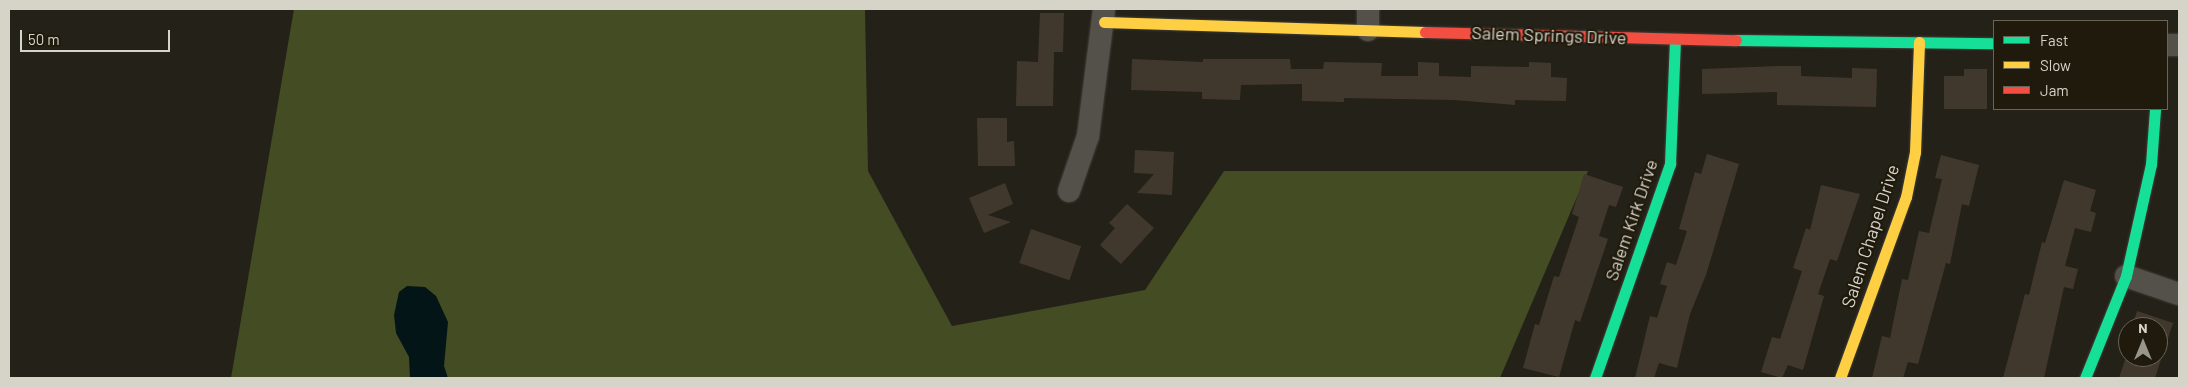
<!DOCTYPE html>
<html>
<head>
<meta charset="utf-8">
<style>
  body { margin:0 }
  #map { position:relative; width:2188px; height:387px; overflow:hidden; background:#242118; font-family:Barlow,sans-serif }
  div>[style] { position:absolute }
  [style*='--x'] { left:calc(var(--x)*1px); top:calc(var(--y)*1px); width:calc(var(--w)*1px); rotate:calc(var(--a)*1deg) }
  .forest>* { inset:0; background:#434c22 }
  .water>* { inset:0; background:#041517 }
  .building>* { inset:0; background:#41382d; transform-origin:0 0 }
  .roads { filter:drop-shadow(0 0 1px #413e37) drop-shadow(0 0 1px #413e37) }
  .street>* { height:22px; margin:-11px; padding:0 11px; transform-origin:11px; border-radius:11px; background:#54514b }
  .fast>* { height:11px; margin:-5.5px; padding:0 5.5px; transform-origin:5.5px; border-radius:5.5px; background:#16e098 }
  .slow>* { height:11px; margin:-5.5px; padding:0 5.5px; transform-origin:5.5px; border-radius:5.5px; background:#ffcf43 }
  .jam>* { height:11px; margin:-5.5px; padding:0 5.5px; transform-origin:5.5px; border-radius:5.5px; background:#f24e42 }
  span { translate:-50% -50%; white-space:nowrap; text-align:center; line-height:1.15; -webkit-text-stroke:4.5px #1f1a0b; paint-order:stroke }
  .street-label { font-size:18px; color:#d6d3c9 }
  .frame { position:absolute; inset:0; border:10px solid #d6d3c9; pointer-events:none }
  .legend { position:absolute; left:1993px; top:20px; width:175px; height:90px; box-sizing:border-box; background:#1f1a0b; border:1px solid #686457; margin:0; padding:6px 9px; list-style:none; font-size:15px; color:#d6d3c9 }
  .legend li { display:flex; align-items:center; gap:10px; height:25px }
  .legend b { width:25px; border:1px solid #686457 }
  .north { position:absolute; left:2118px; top:317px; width:50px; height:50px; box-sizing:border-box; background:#1f1a0b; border:1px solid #686457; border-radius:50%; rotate:0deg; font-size:14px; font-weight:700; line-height:20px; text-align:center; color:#d6d3c9 }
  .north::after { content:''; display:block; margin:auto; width:18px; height:22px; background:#98958b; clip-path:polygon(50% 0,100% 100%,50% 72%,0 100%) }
  .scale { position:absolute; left:20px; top:30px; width:150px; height:22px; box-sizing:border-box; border:2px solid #d6d3c9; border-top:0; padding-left:6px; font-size:15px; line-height:18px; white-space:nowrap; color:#d6d3c9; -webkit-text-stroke:4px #1f1a0b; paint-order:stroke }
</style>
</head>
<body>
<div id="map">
  <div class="forest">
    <i style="clip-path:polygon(294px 9px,865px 9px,868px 171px,952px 326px,1145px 290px,1224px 171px,1588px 171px,1500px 378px,231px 378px)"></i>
  </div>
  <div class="water">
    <i style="clip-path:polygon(407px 286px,425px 287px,436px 296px,448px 322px,444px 366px,448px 378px,410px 378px,409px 357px,396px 333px,394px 315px,399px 292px)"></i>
  </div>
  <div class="building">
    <i style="clip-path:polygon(1040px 13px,1064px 13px,1063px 52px,1054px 52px,1053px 106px,1016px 106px,1017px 61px,1038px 62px)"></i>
    <i style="clip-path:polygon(1132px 59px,1203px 62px,1203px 59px,1290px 59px,1291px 69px,1323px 69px,1324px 62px,1382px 63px,1381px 76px,1418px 76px,1418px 62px,1439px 63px,1439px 76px,1471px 77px,1471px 66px,1529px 67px,1529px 62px,1551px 63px,1551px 77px,1567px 78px,1566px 101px,1515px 100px,1515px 105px,1455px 100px,1344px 98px,1344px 102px,1302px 101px,1302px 84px,1241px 85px,1240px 100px,1202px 99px,1202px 92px,1131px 90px)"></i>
    <i style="clip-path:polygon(1778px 66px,1801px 66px,1801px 76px,1852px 78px,1852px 68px,1877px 69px,1876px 107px,1777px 105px,1777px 92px,1702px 94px,1702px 69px)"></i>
    <i style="clip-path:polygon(1964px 69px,1987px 69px,1987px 109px,1944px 109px,1944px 76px,1964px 76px)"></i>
    <i style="clip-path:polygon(977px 118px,1007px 118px,1007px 142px,1014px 141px,1015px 166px,978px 166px)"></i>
    <i style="clip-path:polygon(1135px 150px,1174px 152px,1172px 195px,1137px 193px,1154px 174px,1134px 173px)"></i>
    <i style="clip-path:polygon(1707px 154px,1739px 164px,1706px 275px,1690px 314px,1677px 368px,1659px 363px,1654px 378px,1635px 378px,1650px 316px,1657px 318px,1667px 286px,1660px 284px,1667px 262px,1676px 265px,1687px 231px,1679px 229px,1695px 172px,1701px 174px)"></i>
    <i style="clip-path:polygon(1941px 155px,1979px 165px,1969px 206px,1962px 204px,1950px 264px,1946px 263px,1918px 364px,1908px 362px,1903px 378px,1872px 378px,1882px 336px,1890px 338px,1902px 279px,1908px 280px,1919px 231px,1929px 233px,1942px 179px,1935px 178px)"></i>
    <i style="clip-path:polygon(1584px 174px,1623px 187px,1616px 207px,1609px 205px,1599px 236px,1608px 239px,1580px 322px,1575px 320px,1559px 377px,1523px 368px,1535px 324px,1539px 325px,1554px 276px,1559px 277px,1579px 217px,1572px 214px)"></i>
    <i style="clip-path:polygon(2064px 180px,2096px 190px,2090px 211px,2096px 213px,2091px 232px,2075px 228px,2065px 266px,2078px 269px,2073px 289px,2064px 287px,2044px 378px,2003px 378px,2025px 294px,2029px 295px,2042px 242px,2045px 243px)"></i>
    <i style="clip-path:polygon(1005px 183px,1013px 204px,988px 215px,1011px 222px,984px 233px,969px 198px)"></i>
    <i style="clip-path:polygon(1821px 185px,1860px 194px,1837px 261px,1830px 259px,1818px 294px,1824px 296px,1803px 370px,1788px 365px,1782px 378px,1761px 372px,1772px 337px,1780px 339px,1802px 271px,1793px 268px,1806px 228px,1810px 230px)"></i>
    <i style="clip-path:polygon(1127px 204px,1154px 228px,1121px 264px,1100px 245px,1115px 228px,1109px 223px)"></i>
    <i style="left:1031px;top:229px;width:53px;height:36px;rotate:19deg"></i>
    <i style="clip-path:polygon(2137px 311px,2173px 323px,2155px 378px,2119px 378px,2127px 354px,2123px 353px,2128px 338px,2128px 357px,2158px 357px,2158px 327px,2132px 327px)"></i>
  </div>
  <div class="roads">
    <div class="street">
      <i style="--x:1368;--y:30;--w:21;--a:-90"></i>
      <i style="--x:2167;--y:45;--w:12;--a:0"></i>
      <i style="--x:1069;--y:191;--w:58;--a:-70.9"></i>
      <i style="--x:1088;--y:136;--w:128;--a:-82.8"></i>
      <i style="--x:2126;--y:276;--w:56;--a:18.8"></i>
    </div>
    <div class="fast">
      <i style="--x:1736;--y:40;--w:258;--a:0.7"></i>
      <i style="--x:1595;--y:378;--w:227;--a:-70.7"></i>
      <i style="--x:1670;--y:164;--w:125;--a:-87.7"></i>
      <i style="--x:2085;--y:378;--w:110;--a:-68.1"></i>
      <i style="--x:2126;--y:276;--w:115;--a:-77.4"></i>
      <i style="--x:2151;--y:164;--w:55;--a:-85.8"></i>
    </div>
    <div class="slow">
      <i style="--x:1104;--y:22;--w:321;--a:1.8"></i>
      <i style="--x:1840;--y:378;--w:193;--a:-70"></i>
      <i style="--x:1906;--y:197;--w:46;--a:-78.7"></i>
      <i style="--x:1915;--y:152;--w:110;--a:-87.9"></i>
    </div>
    <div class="jam">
      <i style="--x:1425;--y:32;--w:311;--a:1.5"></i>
    </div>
  </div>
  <div class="street-label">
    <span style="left:1549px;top:35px;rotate:2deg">Salem Springs Drive</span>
    <span style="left:1631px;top:220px;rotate:-71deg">Salem Kirk Drive</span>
    <span style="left:1870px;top:236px;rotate:-72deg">Salem Chapel Drive</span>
  </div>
  <div class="frame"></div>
  <ul class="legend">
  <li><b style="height:6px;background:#16e098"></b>Fast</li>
  <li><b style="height:6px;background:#ffcf43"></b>Slow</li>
  <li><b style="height:6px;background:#f24e42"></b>Jam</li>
  </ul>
  <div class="north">N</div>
  <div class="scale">50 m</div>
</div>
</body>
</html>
